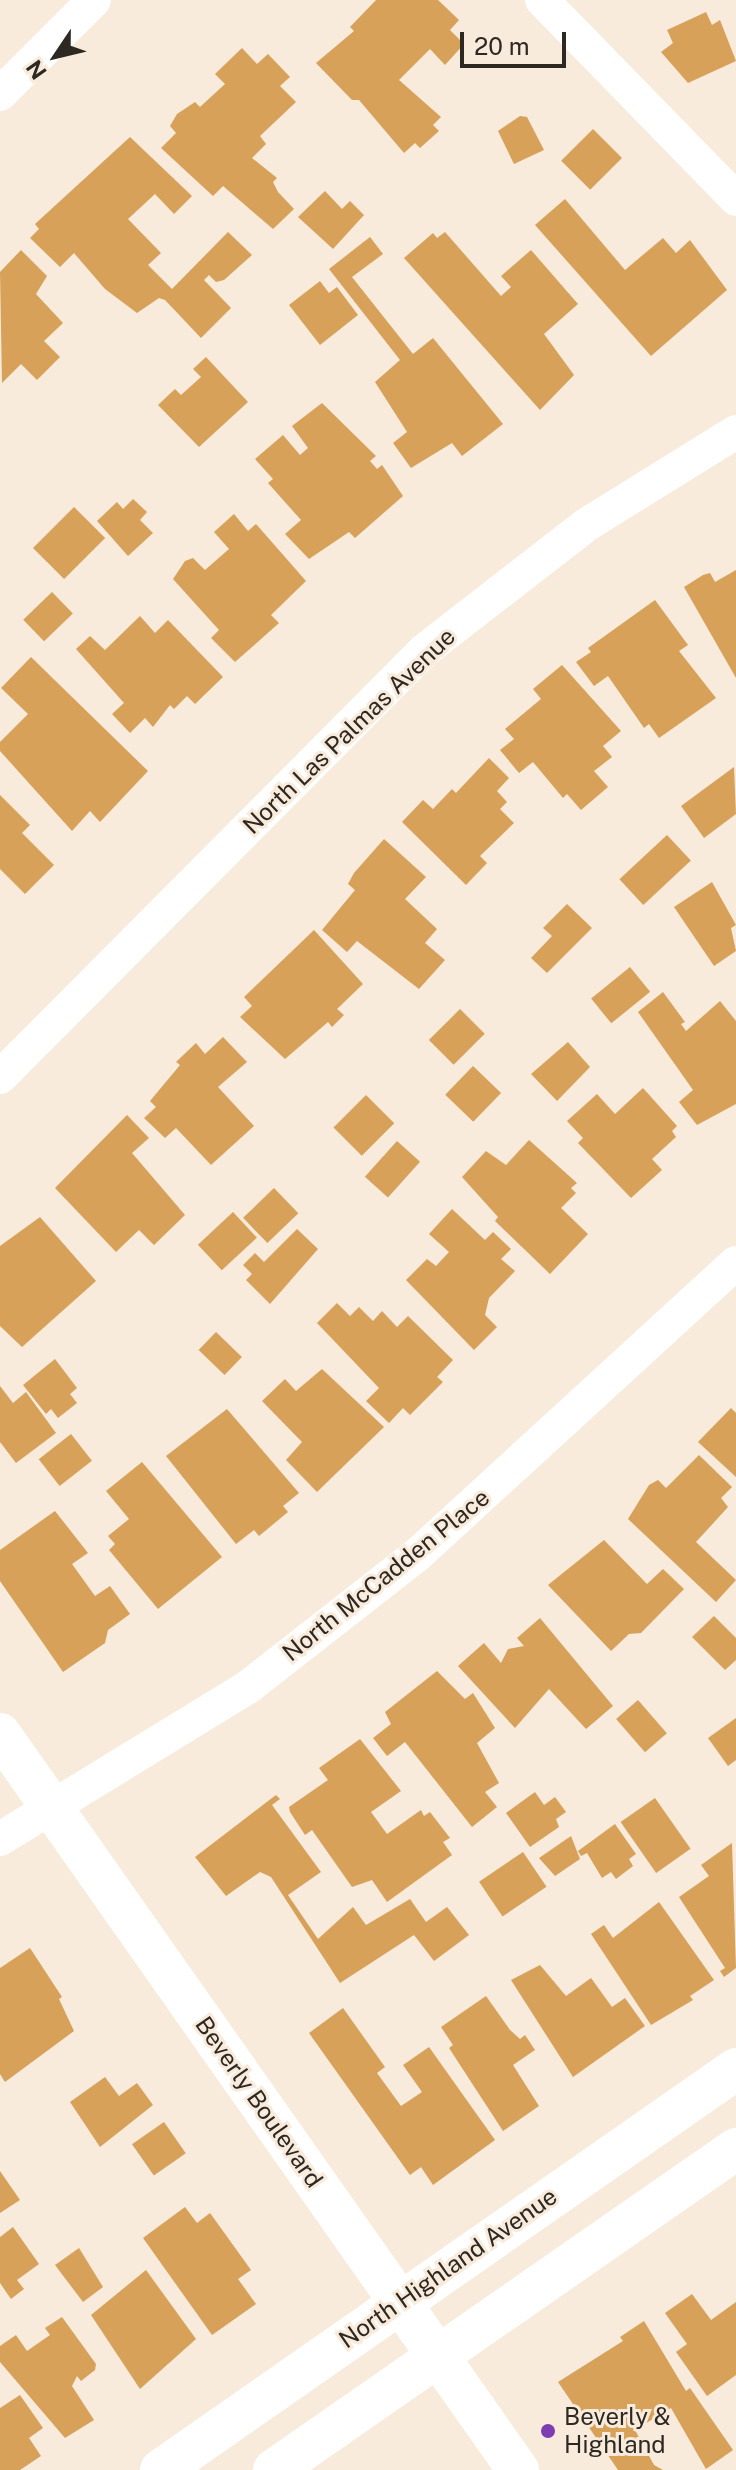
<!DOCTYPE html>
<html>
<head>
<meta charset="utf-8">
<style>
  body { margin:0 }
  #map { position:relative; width:736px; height:2470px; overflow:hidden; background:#f8ebdb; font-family:"Public Sans",sans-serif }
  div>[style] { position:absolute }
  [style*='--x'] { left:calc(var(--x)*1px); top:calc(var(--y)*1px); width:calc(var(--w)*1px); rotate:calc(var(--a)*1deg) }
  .building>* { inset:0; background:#d8a15a; transform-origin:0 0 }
  .minor>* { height:34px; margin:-17px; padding:0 17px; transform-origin:17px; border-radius:17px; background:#fff }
  .major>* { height:42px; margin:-21px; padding:0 21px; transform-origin:21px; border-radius:21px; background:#fff }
  .dots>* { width:22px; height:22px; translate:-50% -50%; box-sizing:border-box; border:4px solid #f8ebdb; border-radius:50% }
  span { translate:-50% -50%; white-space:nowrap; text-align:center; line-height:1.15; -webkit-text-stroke:6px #f8ebdb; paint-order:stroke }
  .street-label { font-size:24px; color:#2d2822 }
  .poi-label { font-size:24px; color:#2d2822 }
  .left { translate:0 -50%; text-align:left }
  .north { position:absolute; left:16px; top:16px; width:80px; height:80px; -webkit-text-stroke:6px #f8ebdb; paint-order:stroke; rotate:235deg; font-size:22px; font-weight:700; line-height:32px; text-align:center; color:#2d2822 }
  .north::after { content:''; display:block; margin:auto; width:28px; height:36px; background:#2d2822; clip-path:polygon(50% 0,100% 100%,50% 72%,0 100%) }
  .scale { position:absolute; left:460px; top:32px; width:106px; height:36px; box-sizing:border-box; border:4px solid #2d2822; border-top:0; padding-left:10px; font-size:24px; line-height:28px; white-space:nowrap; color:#2d2822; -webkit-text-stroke:6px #f8ebdb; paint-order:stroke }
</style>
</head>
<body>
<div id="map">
  <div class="building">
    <i style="clip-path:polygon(376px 0,438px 0,459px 20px,450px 30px,464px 44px,445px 65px,430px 49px,399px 80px,441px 117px,433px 125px,439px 131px,420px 148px,415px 143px,404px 153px,359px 100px,352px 100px,316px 63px,354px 31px,350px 27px)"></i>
    <i style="clip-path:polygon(706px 12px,712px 25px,720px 20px,736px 61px,688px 83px,661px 52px,673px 43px,667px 30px)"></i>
    <i style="clip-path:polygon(242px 48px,257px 64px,268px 54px,290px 77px,280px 86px,296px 102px,260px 136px,266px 144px,252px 158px,277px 178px,273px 182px,278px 192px,294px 209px,273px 229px,223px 186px,213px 196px,161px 148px,176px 133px,170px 126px,177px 114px,195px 102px,200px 107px,225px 84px,215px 74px)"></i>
    <i style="clip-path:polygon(520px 116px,527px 117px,544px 150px,514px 164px,498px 131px)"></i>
    <i style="left:593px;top:129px;width:41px;height:45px;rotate:45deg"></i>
    <i style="clip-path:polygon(130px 137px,192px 196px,174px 214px,155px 194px,128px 219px,161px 253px,148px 265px,172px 289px,228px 232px,252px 255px,224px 280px,216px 282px,209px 275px,204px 280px,231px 308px,201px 338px,165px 300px,159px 298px,137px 313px,105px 289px,74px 253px,60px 267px,30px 238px,39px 229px,35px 224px)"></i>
    <i style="clip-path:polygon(325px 191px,342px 209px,350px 201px,364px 215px,333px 249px,298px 217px)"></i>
    <i style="clip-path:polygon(565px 199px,625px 270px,663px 238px,676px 253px,690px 240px,727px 290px,651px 356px,535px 225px)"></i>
    <i style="clip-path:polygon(445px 232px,501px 296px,511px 287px,501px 276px,531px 250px,578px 304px,544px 334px,574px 375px,540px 410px,404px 258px,433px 233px,437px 238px)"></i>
    <i style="clip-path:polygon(370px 237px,383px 254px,352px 277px,413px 354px,433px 338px,503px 424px,462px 456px,452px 443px,411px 468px,393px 443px,407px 432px,375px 382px,400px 360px,329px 269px)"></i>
    <i style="clip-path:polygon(21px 250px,47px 276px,36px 294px,63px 323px,44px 341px,60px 357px,37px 380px,21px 364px,2px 383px,0 272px)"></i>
    <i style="clip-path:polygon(320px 281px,329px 293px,337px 287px,358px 315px,320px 345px,289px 305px)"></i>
    <i style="clip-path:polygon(206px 357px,248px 402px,199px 447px,158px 405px,175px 389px,181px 395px,201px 377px,193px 369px)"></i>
    <i style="clip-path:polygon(322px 403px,376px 456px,370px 461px,377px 469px,382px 465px,403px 496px,355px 538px,349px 532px,309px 559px,285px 534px,301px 520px,268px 483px,273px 479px,255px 459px,283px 435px,300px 455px,308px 448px,292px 426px)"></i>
    <i style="clip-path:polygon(133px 499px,147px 512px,140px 520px,153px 533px,128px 556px,97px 521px,117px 502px,123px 509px)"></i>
    <i style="left:74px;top:507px;width:44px;height:58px;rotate:45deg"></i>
    <i style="clip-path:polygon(234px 514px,248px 531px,256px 524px,306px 581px,271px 615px,279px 623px,235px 662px,211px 638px,219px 630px,173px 579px,185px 561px,193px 558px,205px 570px,229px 549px,214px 532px)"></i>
    <i style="clip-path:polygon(736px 570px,736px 678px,684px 587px,703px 575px,710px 573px,715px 582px)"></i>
    <i style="left:52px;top:592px;width:30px;height:40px;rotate:46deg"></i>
    <i style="clip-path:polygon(655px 600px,688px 645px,679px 651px,716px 698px,659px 738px,649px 724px,644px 728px,608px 676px,594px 686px,576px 662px,591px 652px,588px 648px)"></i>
    <i style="clip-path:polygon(140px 616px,155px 633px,168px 620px,223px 677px,195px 704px,187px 696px,174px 709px,170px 705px,153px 727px,145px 718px,130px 733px,112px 714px,124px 703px,76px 649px,90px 636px,105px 650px)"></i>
    <i style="clip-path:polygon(31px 657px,148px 771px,100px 822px,90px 811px,72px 831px,0 751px,0 742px,28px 714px,1px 688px)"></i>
    <i style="clip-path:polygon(562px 665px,621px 731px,603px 746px,612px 757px,594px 771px,608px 787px,581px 810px,567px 794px,563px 798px,533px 762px,519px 773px,500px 750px,514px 739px,505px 729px,541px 699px,533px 689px)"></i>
    <i style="clip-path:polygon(489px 758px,509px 778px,497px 791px,507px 802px,500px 809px,514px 823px,480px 856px,487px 863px,466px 885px,402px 822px,423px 800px,433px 809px,452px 789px,456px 793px)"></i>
    <i style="clip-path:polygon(734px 767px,736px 814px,704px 838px,681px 806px)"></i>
    <i style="clip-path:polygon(0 795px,30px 825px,22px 833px,54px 865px,25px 894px,0 869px)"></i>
    <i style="left:667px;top:835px;width:35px;height:65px;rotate:47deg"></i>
    <i style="clip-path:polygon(384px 839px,426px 877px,405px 899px,437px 929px,425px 943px,445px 960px,419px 989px,357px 941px,347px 952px,322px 930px,355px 890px,348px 884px,354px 873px)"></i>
    <i style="clip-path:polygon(712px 882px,736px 925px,731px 928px,736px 951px,714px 966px,674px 907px)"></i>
    <i style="clip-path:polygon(567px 904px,592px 928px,547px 973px,531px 958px,552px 936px,543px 928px)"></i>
    <i style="clip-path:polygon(314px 930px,363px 984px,337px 1009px,344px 1015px,332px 1027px,328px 1022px,285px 1059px,240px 1017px,252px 1006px,244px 997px)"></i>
    <i style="left:630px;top:967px;width:32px;height:50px;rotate:51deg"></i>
    <i style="clip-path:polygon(663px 992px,685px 1022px,681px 1024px,686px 1031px,720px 1001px,736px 1021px,736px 1104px,697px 1125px,679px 1102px,693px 1090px,638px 1012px)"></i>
    <i style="left:460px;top:1009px;width:35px;height:44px;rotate:45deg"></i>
    <i style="clip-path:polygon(223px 1037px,247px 1062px,218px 1087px,254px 1126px,211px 1165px,176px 1128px,165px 1138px,144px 1118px,156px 1107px,150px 1101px,180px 1065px,176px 1062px,196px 1043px,205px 1054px)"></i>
    <i style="clip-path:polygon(568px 1042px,590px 1067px,557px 1101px,531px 1074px)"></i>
    <i style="left:473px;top:1066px;width:39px;height:40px;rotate:44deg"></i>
    <i style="clip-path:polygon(643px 1088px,677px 1126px,672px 1131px,676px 1137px,652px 1159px,662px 1170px,631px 1198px,578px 1143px,583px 1138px,567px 1121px,597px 1094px,615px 1114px)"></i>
    <i style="left:366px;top:1095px;width:40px;height:46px;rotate:45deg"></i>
    <i style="clip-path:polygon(127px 1115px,149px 1138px,132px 1153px,185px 1215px,154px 1245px,139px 1230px,116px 1252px,55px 1188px)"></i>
    <i style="clip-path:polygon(529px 1140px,577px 1183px,571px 1188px,576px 1193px,561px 1208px,588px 1234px,550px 1274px,495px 1221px,498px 1217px,462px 1177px,486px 1151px,506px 1165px)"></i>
    <i style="left:397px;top:1141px;width:31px;height:48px;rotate:42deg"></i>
    <i style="left:274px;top:1188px;width:35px;height:43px;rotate:46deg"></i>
    <i style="clip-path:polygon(452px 1209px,485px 1240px,493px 1232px,511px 1249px,501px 1259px,515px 1271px,489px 1298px,485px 1315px,497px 1327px,474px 1350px,406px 1280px,427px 1259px,436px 1266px,449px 1252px,429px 1234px)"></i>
    <i style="left:233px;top:1212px;width:35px;height:48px;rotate:47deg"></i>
    <i style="clip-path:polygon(40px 1217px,96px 1281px,22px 1347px,0 1326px,0 1246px)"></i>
    <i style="clip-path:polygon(297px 1229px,318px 1249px,270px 1304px,246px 1280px,252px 1274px,243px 1265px,255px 1253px,264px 1262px)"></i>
    <i style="clip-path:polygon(337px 1303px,350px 1316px,359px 1307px,373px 1321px,382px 1311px,397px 1327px,408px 1316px,453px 1360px,437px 1377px,443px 1382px,410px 1415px,403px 1408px,389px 1423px,366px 1401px,379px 1388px,317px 1323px)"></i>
    <i style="left:216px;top:1332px;width:36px;height:25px;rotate:44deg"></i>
    <i style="clip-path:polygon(55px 1359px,77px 1388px,70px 1394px,77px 1403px,58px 1418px,51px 1409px,46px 1414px,23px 1385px)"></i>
    <i style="clip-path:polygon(322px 1369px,384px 1427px,317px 1492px,286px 1460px,302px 1442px,262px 1401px,285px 1379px,296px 1391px)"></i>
    <i style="clip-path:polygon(0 1386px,13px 1403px,26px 1392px,56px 1433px,16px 1463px,0 1442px)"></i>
    <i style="clip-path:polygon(731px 1408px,736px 1413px,736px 1477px,698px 1442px)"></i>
    <i style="clip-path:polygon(227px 1409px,299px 1493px,283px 1506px,288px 1512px,259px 1536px,254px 1530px,236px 1544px,166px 1456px)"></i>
    <i style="left:71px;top:1434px;width:34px;height:41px;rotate:52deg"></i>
    <i style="clip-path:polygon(699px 1455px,732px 1487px,721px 1498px,728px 1507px,696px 1542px,736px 1580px,716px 1602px,628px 1519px,649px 1485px,658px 1480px,666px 1488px)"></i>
    <i style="clip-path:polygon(142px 1462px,222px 1557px,158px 1609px,109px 1550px,115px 1544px,108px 1536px,129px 1519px,106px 1491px)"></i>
    <i style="clip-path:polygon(55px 1511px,88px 1553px,72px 1564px,95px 1596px,110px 1586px,130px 1614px,108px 1630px,105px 1643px,63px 1672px,0 1581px,0 1550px)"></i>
    <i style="clip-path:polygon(604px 1540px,647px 1584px,663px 1569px,684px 1589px,641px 1633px,629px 1634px,611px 1651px,548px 1585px)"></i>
    <i style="clip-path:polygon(714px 1616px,736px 1638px,736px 1660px,725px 1670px,692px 1637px)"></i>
    <i style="clip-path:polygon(540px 1618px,613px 1706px,586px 1729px,549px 1689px,515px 1728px,458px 1666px,484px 1643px,501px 1663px,508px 1649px,524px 1646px,517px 1638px)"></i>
    <i style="clip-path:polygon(437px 1671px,465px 1699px,473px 1693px,495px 1728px,477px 1743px,499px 1783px,485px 1792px,497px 1807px,472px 1827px,405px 1742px,387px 1756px,373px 1738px,391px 1724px,385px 1712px)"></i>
    <i style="left:638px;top:1700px;width:44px;height:29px;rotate:49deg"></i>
    <i style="clip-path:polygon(736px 1718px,736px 1760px,728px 1766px,708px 1738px)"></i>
    <i style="clip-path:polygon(360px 1739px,401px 1791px,371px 1812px,387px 1834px,421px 1810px,424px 1816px,430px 1812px,450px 1838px,443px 1842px,452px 1855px,387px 1902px,372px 1880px,352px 1887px,312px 1830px,305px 1835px,290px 1812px,289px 1807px,328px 1780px,319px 1768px)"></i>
    <i style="clip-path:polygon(535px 1792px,544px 1805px,555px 1797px,566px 1812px,556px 1819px,559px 1827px,530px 1847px,506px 1813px)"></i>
    <i style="clip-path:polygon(276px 1795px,280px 1799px,272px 1805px,321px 1872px,288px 1895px,318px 1939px,353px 1907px,366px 1925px,410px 1899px,426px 1922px,447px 1907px,469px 1935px,434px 1961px,414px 1935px,340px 1983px,271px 1877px,260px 1872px,226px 1896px,195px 1857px)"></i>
    <i style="left:655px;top:1798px;width:62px;height:42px;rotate:55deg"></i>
    <i style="clip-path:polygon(615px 1824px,636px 1854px,629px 1859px,633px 1866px,616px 1879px,611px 1872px,602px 1878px,587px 1853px,581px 1856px,578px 1851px)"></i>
    <i style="clip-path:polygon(571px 1836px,580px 1859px,555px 1876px,539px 1858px)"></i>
    <i style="clip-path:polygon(732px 1843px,736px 1968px,724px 1977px,720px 1971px,725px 1968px,679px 1897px,709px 1876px,701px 1865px)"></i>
    <i style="left:523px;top:1852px;width:42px;height:53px;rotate:56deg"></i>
    <i style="clip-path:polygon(659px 1902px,714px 1980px,690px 1996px,693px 2000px,651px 2025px,591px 1934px,604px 1925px,613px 1938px)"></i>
    <i style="clip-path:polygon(30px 1948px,62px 1997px,59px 1999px,74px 2031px,5px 2082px,0 2074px,0 1968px)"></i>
    <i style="clip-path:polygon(540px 1965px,566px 1996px,591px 1978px,612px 2007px,625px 1998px,645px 2026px,573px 2077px,511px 1980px)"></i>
    <i style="clip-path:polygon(486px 1996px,510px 2030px,520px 2039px,525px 2035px,535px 2050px,513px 2065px,539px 2106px,503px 2131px,449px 2048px,453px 2045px,441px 2027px)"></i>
    <i style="clip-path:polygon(343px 2008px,385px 2067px,377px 2073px,401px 2106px,422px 2092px,403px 2065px,429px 2047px,495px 2140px,433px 2185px,421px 2167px,410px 2175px,309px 2033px)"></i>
    <i style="clip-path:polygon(105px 2077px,119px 2096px,137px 2083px,153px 2105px,100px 2147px,70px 2102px)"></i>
    <i style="left:164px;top:2122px;width:38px;height:39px;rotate:55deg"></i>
    <i style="clip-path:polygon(0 2171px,20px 2200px,0 2213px)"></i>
    <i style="clip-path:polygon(185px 2207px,197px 2223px,210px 2213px,251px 2270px,238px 2279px,256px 2304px,212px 2335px,143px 2238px)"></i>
    <i style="clip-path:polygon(13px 2227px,39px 2264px,17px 2280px,24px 2289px,11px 2299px,0 2283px,0 2237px)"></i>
    <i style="clip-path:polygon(79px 2248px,103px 2287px,83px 2302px,55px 2265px)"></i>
    <i style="clip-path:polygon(146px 2270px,196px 2339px,140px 2389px,91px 2315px)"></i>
    <i style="clip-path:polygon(692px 2294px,711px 2320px,736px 2302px,736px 2375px,707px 2396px,676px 2352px,687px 2344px,665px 2313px)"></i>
    <i style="clip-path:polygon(62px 2317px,96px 2364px,95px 2370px,81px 2381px,77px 2376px,72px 2386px,94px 2420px,65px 2438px,0 2362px,0 2346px,16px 2335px,27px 2351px,50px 2335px,45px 2328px)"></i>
    <i style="clip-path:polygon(644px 2321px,686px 2391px,690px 2388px,733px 2450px,706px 2469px,671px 2408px,635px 2430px,654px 2465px,663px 2470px,618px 2470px,558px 2382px,623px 2341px,620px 2337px)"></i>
    <i style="clip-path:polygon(20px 2395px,43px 2428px,29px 2438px,41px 2456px,20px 2470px,0 2470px,0 2408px)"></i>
  </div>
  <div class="minor">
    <i style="--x:542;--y:0;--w:278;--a:45.7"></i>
    <i style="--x:0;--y:94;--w:133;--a:-45"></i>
    <i style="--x:0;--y:1077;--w:602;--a:-45.13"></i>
    <i style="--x:425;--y:650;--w:204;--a:-37.8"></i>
    <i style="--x:586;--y:525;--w:176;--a:-31.8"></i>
    <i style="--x:0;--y:1839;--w:291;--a:-31.5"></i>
    <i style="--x:248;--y:1687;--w:214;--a:-38"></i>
    <i style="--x:417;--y:1555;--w:432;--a:-42.5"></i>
  </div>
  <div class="major">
    <i style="--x:0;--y:1734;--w:900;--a:54.86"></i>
    <i style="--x:161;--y:2470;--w:701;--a:-34.89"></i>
    <i style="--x:274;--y:2470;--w:563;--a:-34.79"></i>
  </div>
  <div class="dots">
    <i style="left:548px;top:2431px;background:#7d3cb1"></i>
  </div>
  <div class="street-label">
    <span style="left:349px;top:731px;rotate:-44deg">North Las Palmas Avenue</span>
    <span style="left:386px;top:1575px;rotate:-39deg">North McCadden Place</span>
    <span style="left:259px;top:2102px;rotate:55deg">Beverly Boulevard</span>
    <span style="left:448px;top:2268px;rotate:-35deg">North Highland Avenue</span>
  </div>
  <div class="poi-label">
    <span class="left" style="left:564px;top:2431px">Beverly &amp;<br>Highland</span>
  </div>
  <div class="north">N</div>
  <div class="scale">20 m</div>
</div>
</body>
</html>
